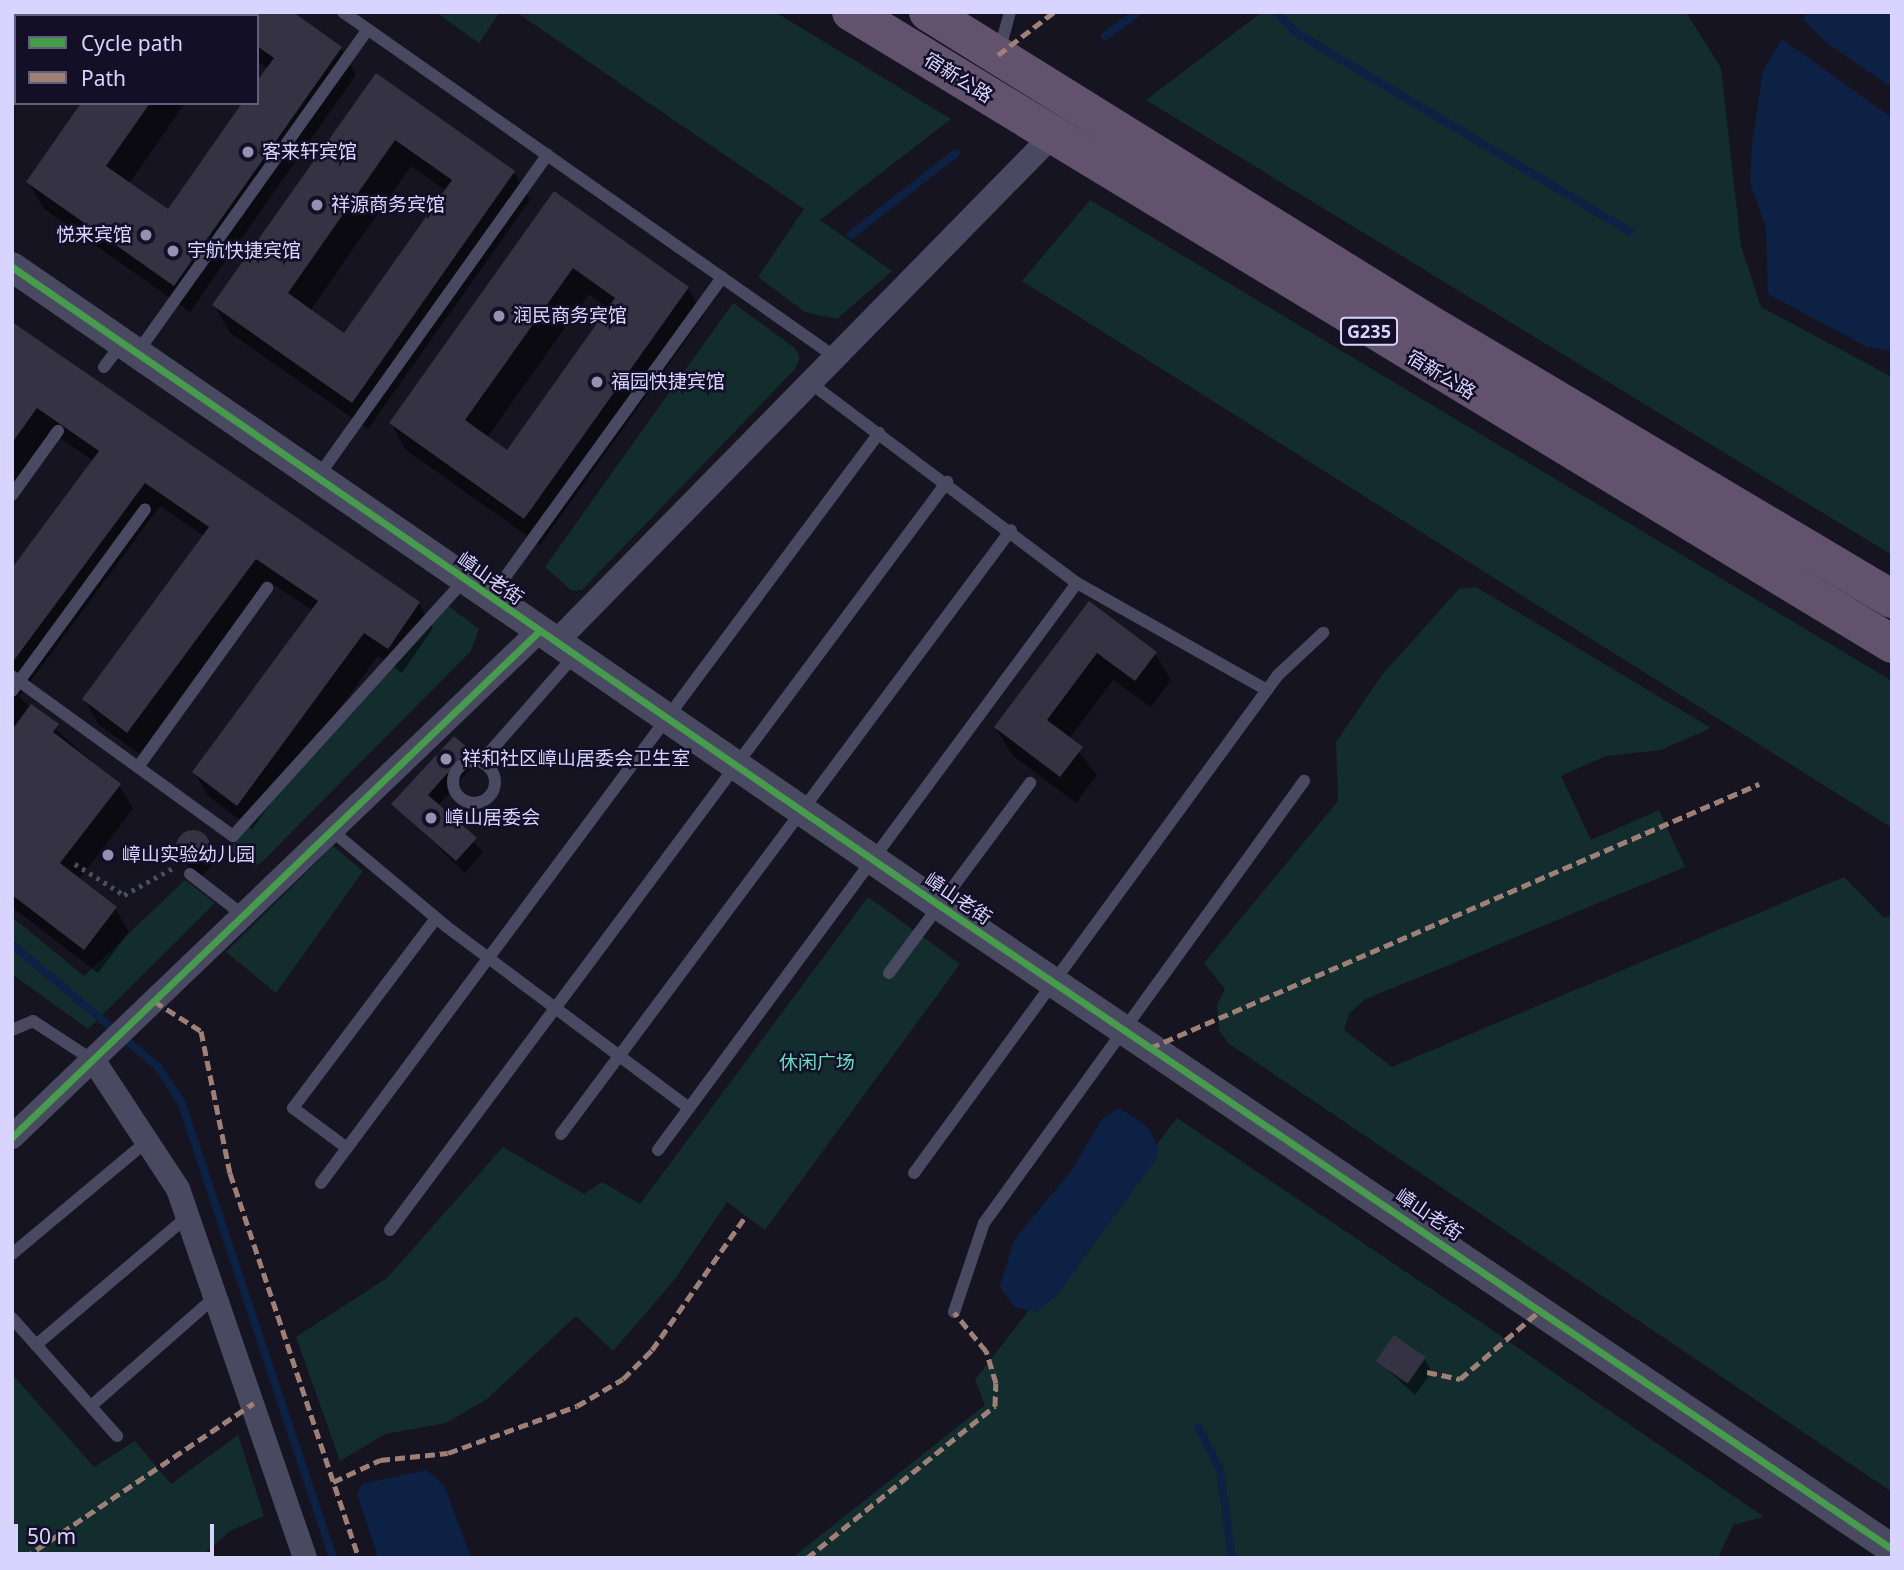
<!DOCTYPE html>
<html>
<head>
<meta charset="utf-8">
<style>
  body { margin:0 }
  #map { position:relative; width:1904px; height:1570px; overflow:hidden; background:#161421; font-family:"Noto Sans","Noto Sans SC",sans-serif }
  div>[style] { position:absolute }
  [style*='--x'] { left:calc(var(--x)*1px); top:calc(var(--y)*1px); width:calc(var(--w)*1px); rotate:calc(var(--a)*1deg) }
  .green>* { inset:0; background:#132c2d }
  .water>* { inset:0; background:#0d2144 }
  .shadow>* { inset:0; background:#0007 }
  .stream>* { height:8px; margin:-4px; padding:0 4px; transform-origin:4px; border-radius:4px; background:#0d2144 }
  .building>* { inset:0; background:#343243; transform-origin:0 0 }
  .round { border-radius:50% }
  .path>* { height:4.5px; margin-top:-2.25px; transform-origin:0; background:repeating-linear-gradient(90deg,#44505f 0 3.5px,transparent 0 8.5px) }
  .service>* { height:12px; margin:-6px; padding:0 6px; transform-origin:6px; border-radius:6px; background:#4a4962 }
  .service>.ring { margin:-6px; padding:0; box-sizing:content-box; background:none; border:12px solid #4a4962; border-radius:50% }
  .minor>* { height:24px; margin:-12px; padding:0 12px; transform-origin:12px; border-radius:12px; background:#4a4962 }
  .tertiary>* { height:30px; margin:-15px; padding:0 15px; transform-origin:15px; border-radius:15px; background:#4a4962 }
  .trunk>* { height:38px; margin:-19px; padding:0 19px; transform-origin:19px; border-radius:19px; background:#62526e }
  .quiet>* { height:5px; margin-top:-2.5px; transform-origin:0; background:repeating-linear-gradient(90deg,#9e8076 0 10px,transparent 0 15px) }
  .cycleway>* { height:7px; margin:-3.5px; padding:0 3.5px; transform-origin:3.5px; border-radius:3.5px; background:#469c4c }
  .dots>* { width:19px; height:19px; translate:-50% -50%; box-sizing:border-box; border:4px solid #130f26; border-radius:50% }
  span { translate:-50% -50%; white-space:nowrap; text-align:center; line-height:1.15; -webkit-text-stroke:5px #130f26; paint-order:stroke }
  .shield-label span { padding:2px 5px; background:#130f26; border:2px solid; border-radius:5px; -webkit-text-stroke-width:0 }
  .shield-label { font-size:18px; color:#d9d4ff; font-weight:700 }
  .street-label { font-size:19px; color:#d9d4ff }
  .poi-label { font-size:19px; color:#d9d4ff }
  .left { translate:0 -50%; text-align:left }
  .right { translate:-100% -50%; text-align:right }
  .park-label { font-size:19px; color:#5fe0c0 }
  .frame { position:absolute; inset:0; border:14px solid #d9d4ff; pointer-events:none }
  .legend { position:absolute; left:14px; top:14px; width:245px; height:91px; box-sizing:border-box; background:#130f26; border:2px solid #625e7d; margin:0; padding:9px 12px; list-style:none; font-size:21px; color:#d9d4ff }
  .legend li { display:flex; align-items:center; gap:14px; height:35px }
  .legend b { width:35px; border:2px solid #625e7d }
  .scale { position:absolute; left:14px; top:1524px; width:200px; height:32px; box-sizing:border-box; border:4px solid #d9d4ff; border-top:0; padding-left:9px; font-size:21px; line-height:24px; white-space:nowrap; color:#d9d4ff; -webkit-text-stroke:5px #130f26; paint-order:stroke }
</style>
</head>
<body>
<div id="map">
  <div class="green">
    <i style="clip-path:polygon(435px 12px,500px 12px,479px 43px)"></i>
    <i style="clip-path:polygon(516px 12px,775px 12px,951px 119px,820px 220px,892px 271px,837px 319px,805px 312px,758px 277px,804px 209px)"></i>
    <i style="clip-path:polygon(1262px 12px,1686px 12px,1721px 68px,1741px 246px,1761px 307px,1892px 377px,1892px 555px,1146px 100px)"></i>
    <i style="clip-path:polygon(1090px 200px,1892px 681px,1892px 828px,1022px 281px)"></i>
    <i style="clip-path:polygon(733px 303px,795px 348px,800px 358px,794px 370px,582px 590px,572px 591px,545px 567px)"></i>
    <i style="clip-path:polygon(1476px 587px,1711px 728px,1661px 750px,1606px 756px,1561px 776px,1591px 840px,1659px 810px,1685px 867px,1364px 1000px,1349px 1014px,1344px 1030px,1392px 1067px,1844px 877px,1884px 918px,1892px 915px,1892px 1492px,1228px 1043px,1219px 1030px,1217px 1005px,1225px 989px,1204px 963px,1338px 801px,1336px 742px,1382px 675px,1459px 589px)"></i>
    <i style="clip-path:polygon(447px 605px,479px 629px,471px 651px,263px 861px,254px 867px,227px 851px)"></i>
    <i style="clip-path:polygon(333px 846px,363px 871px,276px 993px,226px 952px)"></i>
    <i style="clip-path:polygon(185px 880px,215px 903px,88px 1029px,12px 974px,12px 917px,84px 976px)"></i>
    <i style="clip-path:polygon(868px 897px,960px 964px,765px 1230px,727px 1202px,675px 1279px,613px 1351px,576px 1316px,487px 1399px,446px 1423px,385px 1434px,340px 1461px,296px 1337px,387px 1278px,503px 1147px,584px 1194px,602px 1182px,640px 1204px)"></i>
    <i style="clip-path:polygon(1177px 1118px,1482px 1323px,1764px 1517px,1733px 1525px,1718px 1558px,792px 1558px,985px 1405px,975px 1380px)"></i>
    <i style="clip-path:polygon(12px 1374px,94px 1467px,135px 1441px,171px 1484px,238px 1435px,264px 1516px,230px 1531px,199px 1558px,12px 1558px)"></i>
  </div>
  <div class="water">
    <i style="clip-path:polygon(1808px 12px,1892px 12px,1892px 88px,1827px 43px,1803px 19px)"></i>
    <i style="clip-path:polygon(1782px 39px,1892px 118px,1892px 351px,1867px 347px,1768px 294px,1766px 228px,1750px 183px,1752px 144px,1763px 71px)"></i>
    <i style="clip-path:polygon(1119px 1108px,1148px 1127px,1159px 1150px,1154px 1162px,1057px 1295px,1037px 1312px,1014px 1307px,1000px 1287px,1014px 1240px,1071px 1171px,1102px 1119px)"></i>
    <i style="clip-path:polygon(426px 1470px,444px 1485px,471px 1558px,378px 1558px,357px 1494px,362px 1484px)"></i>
  </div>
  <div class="shadow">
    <i style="clip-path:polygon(147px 12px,290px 12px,341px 48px,356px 75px,190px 312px,44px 209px,28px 182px,84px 103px,185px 103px,129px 184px,168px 211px,257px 103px,268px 69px,257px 61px,257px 16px)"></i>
    <i style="clip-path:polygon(evenodd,376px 76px,514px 172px,530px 200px,368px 429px,230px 333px,214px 305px,376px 76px,411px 166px,446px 191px,345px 335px,310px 311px,411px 166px)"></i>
    <i style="clip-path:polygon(evenodd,554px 193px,688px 288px,704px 315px,540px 545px,406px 450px,391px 423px,554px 193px,589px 294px,609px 309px,507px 452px,487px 438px,589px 294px)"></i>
    <i style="clip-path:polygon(12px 324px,419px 603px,433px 628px,402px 673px,378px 656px,252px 829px,208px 796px,194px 772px,313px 611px,270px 582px,142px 756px,98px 724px,84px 699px,204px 536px,160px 506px,19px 697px,119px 785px,133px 809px,79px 880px,115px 908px,129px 932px,98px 973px,12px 907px,12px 571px,94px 461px,51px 432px,12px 486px)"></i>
    <i style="clip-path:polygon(1089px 603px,1155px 653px,1171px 680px,1151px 707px,1113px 680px,1069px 739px,1097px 775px,1076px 803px,1012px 755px,996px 728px)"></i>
    <i style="clip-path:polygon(467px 750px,475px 763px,438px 806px,483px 852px,465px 873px,394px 804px)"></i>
    <i style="clip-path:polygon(191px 828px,220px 857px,199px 878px,174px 852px)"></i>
    <i style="clip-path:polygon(1424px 1358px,1432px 1372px,1415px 1395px,1378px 1361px)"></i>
  </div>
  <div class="stream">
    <i style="--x:1276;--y:12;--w:28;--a:46"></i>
    <i style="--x:1295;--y:32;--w:390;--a:30.8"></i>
    <i style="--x:1105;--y:36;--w:41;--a:-36"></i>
    <i style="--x:851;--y:235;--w:133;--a:-38"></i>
    <i style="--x:12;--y:944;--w:191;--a:40.1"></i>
    <i style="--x:158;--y:1067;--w:44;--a:57"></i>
    <i style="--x:182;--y:1104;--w:478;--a:71.6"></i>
    <i style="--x:1199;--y:1428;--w:47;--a:63.4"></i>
    <i style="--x:1220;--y:1470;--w:89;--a:82.2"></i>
  </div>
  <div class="building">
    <i style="clip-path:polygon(257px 12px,293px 12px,342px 47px,174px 286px,26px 182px,81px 103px,150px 103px,106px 166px,168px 209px,242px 103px,257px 103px,257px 81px,274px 58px,257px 46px)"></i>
    <i style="clip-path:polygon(evenodd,376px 73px,515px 171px,352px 403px,212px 305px,376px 73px,395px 140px,452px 180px,344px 333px,288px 293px,395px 140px)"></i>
    <i style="clip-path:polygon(evenodd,554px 191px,689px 287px,524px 519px,389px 423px,554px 191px,573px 268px,615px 298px,507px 450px,465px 420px,573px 268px)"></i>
    <i style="clip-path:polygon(12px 322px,420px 602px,388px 649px,364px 633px,237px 806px,192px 772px,318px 601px,256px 559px,127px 733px,82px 699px,209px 527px,145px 483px,12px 663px,12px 568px,99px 451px,37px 408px,12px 443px)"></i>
    <i style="clip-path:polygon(1089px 601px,1157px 652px,1135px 681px,1097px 653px,1047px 720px,1083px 747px,1060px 777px,994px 727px)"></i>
    <i style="clip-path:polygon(31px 704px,59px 724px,53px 732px,121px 784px,60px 863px,117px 907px,84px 950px,12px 895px,12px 730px)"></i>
    <i style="clip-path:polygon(454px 736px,469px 749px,428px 795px,477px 838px,456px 861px,391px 804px)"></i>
    <i class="round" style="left:176px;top:830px;width:34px;height:34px"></i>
    <i style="left:1394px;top:1335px;width:39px;height:32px;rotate:35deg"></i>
  </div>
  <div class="path">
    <i style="--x:75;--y:864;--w:58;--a:32.3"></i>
    <i style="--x:124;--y:895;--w:56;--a:-28.9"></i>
  </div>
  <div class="service">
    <i style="--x:343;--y:12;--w:600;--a:35.02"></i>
    <i style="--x:999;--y:52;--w:41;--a:-74.6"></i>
    <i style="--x:137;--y:353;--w:397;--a:-54.5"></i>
    <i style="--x:104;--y:367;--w:30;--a:-53"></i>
    <i style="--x:809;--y:382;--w:335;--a:36.9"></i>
    <i style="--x:1077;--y:583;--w:218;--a:29.4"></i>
    <i style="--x:317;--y:478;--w:397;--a:-54.5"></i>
    <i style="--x:12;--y:495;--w:79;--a:-54.3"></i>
    <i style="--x:490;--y:598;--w:396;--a:-54.1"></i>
    <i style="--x:12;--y:676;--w:273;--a:35.9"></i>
    <i style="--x:233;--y:836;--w:345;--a:-47.9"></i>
    <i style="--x:12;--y:691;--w:225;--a:-53.8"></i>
    <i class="ring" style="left:453px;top:761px;width:30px;height:30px"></i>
    <i style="--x:481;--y:762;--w:141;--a:-48.7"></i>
    <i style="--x:138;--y:767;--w:221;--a:-54.2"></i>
    <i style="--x:331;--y:830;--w:151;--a:39.9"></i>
    <i style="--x:447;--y:927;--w:302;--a:36.8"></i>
    <i style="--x:190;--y:874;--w:67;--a:37.7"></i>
    <i style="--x:889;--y:973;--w:237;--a:-53.4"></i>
    <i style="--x:12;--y:1030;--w:23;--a:-23"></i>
    <i style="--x:33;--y:1021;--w:73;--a:33.3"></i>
    <i style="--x:561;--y:1134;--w:753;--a:-53.31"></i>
    <i style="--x:347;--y:1148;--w:67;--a:-143.5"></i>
    <i style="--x:293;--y:1108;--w:238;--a:-53"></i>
    <i style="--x:658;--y:1150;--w:705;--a:-53.54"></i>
    <i style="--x:914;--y:1173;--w:617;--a:-53.84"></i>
    <i style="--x:1278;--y:675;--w:62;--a:-43"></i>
    <i style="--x:321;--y:1183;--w:935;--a:-53.35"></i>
    <i style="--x:390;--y:1230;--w:933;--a:-53.33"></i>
    <i style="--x:12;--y:1254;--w:176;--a:-39.9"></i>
    <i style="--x:954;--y:1312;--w:94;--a:-71.4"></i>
    <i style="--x:984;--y:1223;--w:546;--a:-54.1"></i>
    <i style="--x:12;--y:1318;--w:158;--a:48.3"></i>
    <i style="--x:36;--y:1345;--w:199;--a:-40.3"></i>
    <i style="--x:91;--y:1406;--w:167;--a:-41.3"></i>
  </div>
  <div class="minor">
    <i style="--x:38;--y:16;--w:6;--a:-45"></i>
    <i style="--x:12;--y:34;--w:5;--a:-37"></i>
    <i style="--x:555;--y:643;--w:710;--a:-45.57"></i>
    <i style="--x:94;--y:1061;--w:153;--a:56.7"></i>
    <i style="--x:178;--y:1189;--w:390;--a:71"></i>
    <i style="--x:12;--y:1137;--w:729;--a:-43.83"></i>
  </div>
  <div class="tertiary">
    <i style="--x:12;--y:267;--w:1125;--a:34.54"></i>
    <i style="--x:939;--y:905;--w:1150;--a:34.05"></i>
  </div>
  <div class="trunk">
    <i style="--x:851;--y:12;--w:1218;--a:31.26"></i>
    <i style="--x:928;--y:12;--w:583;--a:31.89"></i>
    <i style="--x:1423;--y:320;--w:546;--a:30.75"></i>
  </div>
  <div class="quiet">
    <i style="--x:998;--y:55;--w:71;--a:-37.5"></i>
    <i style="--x:154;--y:1001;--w:56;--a:32.6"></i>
    <i style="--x:201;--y:1031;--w:145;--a:78.5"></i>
    <i style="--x:230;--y:1173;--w:406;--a:71.5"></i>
    <i style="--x:1150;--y:1048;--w:664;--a:-23.44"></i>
    <i style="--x:1427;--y:1372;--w:34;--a:12"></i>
    <i style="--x:1460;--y:1379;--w:108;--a:-40.5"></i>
    <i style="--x:333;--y:1482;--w:52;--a:-25.1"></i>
    <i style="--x:380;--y:1460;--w:68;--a:-5.9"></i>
    <i style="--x:448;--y:1453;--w:137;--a:-20"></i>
    <i style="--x:577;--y:1406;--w:53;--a:-30.4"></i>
    <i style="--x:623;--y:1379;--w:41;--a:-45"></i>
    <i style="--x:652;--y:1350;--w:164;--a:-55"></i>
    <i style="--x:24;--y:1558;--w:277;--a:-34"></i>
    <i style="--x:807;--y:1558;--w:242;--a:-39"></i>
    <i style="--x:995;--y:1406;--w:23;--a:-88"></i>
    <i style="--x:996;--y:1383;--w:34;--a:-107"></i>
    <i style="--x:986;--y:1351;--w:50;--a:-129.4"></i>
  </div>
  <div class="cycleway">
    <i style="--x:12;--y:267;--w:1125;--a:34.54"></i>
    <i style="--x:939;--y:905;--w:1150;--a:34.05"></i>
    <i style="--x:12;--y:1137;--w:729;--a:-43.83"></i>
  </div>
  <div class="dots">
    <i style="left:248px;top:152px;background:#9591b1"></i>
    <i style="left:317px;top:205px;background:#9591b1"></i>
    <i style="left:146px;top:235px;background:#9591b1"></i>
    <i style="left:173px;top:251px;background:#9591b1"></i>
    <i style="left:499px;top:316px;background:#9591b1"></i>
    <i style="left:597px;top:382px;background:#9591b1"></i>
    <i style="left:446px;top:759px;background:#9591b1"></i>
    <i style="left:431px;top:818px;background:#9591b1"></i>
    <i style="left:108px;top:855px;background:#9591b1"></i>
  </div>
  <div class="shield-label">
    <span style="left:1369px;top:331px">G235</span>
  </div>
  <div class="street-label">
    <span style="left:958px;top:78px;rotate:32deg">宿新公路</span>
    <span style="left:1441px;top:375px;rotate:31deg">宿新公路</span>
    <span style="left:490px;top:579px;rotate:35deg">嶂山老街</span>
    <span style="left:958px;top:899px;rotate:34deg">嶂山老街</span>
    <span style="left:1429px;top:1215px;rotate:34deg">嶂山老街</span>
  </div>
  <div class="poi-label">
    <span class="left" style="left:262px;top:152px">客来轩宾馆</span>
    <span class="left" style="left:331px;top:205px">祥源商务宾馆</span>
    <span class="right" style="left:132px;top:235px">悦来宾馆</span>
    <span class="left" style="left:187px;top:251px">宇航快捷宾馆</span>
    <span class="left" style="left:513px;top:316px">润民商务宾馆</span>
    <span class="left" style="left:611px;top:382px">福园快捷宾馆</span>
    <span class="left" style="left:462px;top:759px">祥和社区嶂山居委会卫生室</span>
    <span class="left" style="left:445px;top:818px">嶂山居委会</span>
    <span class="left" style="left:122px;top:855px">嶂山实验幼儿园</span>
  </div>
  <div class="park-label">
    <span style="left:817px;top:1063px">休闲广场</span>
  </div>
  <div class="frame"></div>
  <ul class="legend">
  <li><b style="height:9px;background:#469c4c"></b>Cycle path</li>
  <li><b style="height:9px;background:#9e8076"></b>Path</li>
  </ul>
  <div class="scale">50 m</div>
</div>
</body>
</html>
